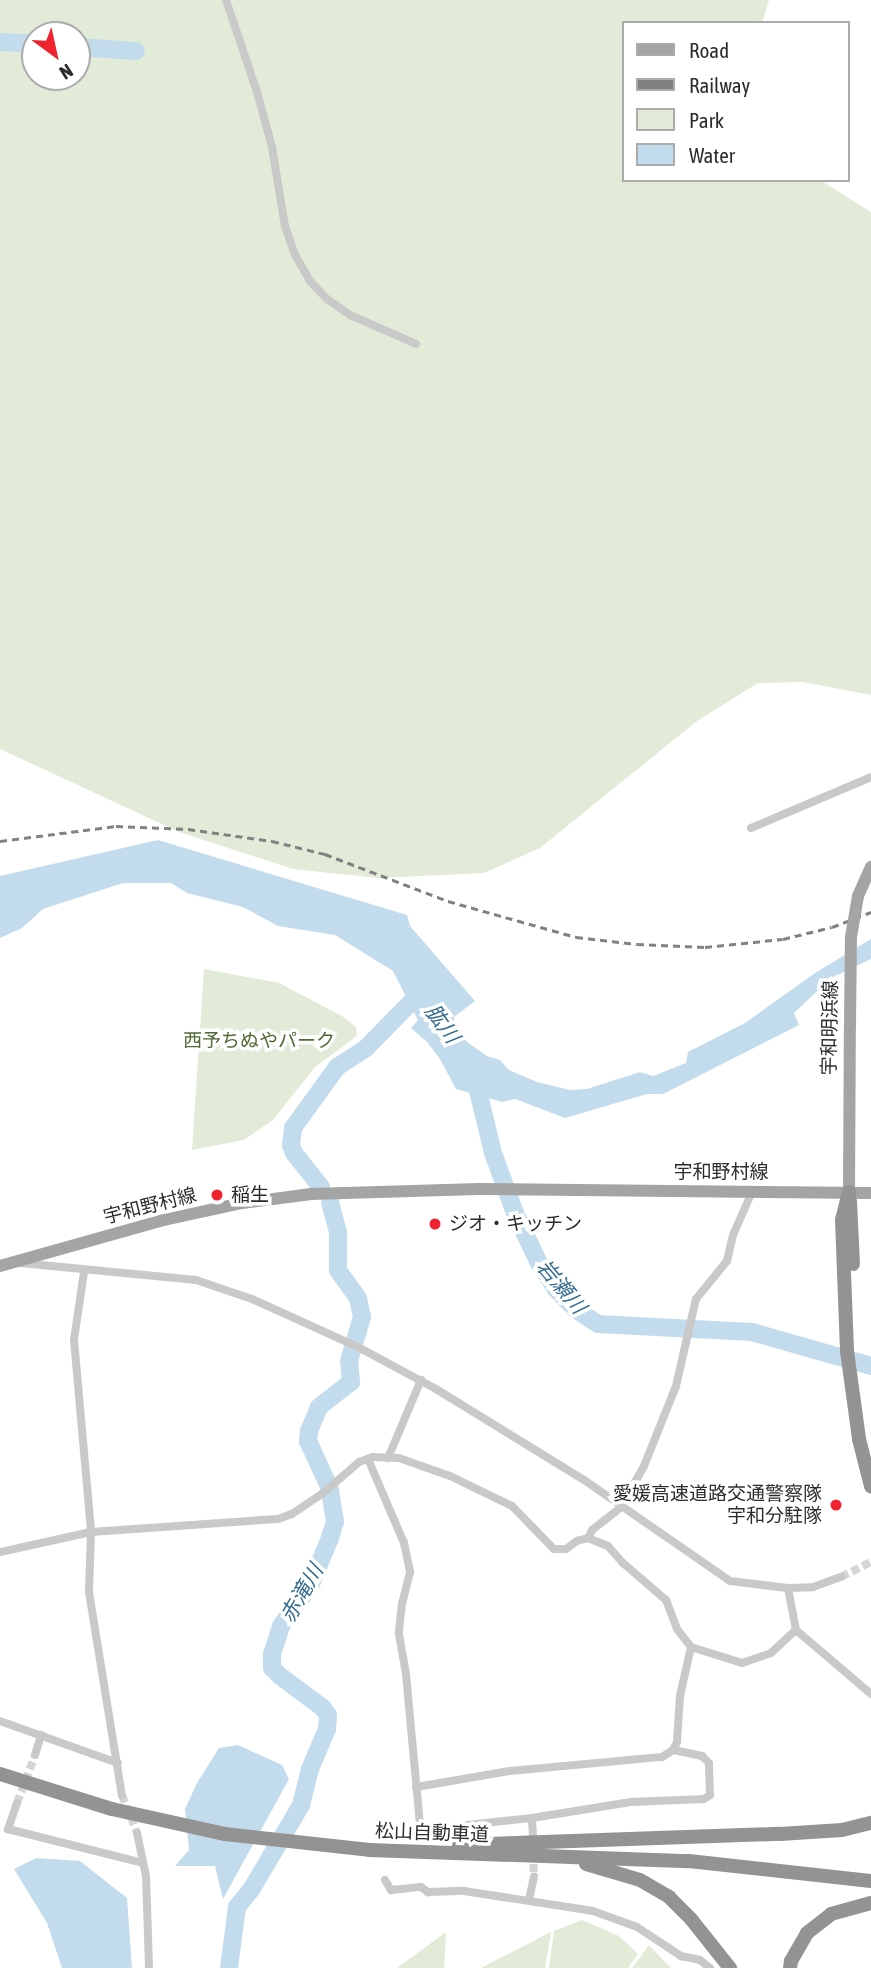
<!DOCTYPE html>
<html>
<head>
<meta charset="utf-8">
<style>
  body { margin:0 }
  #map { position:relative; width:871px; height:1968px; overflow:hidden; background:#fff; font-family:"Asap Condensed","Noto Sans JP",sans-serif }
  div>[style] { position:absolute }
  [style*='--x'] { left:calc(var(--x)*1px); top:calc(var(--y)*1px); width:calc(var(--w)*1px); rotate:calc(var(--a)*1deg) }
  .green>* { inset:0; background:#e2ebd8 }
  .water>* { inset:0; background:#c3dced }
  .river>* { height:18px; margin:-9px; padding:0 9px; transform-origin:9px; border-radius:9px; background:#c3dced }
  .street-tunnel>* { height:8px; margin-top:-4px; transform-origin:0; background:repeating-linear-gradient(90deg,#d5d5d5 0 8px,transparent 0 12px) }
  .street>* { height:8px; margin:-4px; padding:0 4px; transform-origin:4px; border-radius:4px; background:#c9c9c9 }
  .primary>* { height:12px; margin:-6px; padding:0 6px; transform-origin:6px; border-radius:6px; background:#a4a4a4 }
  .highway>* { height:14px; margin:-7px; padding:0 7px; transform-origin:7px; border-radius:7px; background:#939393 }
  .rail>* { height:2.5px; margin-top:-1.25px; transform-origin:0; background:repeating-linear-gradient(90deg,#818181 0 7px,transparent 0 12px) }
  .primary-bridge>* { height:12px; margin:-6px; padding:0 6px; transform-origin:6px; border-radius:6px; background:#a4a4a4 }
  .dots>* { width:19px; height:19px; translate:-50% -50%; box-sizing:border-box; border:4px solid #fff; border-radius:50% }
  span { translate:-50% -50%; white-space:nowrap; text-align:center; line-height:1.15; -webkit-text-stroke:7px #fff; paint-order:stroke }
  .street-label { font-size:19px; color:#2c2c2c }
  .park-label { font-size:19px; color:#4f6a37 }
  .poi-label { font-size:19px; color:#2c2c2c }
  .left { translate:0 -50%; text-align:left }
  .right { translate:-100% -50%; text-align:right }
  .water-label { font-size:21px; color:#366e92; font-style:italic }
  .legend { position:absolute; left:622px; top:21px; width:228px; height:161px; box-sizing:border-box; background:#fff; border:2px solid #ababab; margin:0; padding:9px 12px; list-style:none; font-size:21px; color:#2c2c2c }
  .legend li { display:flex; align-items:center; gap:14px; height:35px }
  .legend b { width:35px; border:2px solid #ababab }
  .north { position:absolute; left:21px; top:21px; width:70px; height:70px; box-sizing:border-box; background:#fff; border:2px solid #ababab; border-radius:50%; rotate:147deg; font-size:19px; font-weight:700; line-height:28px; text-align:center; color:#2c2c2c }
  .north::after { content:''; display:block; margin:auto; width:24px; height:32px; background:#ef2230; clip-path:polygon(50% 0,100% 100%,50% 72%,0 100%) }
</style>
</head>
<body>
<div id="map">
  <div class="green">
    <i style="clip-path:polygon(evenodd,0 0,769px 0,762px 23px,624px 23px,624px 180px,820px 180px,871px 212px,871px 695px,803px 682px,758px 683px,697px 721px,540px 848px,484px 873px,378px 878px,293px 869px,179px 832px,0 749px,0 0,35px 35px,77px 35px,77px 77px,35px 77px,35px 35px)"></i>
    <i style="clip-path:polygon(204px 969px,279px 983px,342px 1016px,356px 1027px,357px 1036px,315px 1067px,273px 1120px,244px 1140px,192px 1150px)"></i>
    <i style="clip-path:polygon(582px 1920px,619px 1936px,638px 1954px,628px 1968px,549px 1968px,554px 1931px)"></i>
    <i style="clip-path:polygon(446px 1932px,444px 1968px,397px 1968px)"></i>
    <i style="clip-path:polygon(551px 1932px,545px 1968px,481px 1968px)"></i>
    <i style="clip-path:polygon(649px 1945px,671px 1968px,632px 1968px)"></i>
  </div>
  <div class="water">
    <i style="clip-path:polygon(158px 840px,407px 915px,410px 926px,475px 1001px,454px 1017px,456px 1027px,467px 1042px,487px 1056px,500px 1060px,509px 1070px,537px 1082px,570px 1090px,587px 1089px,640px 1072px,653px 1076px,686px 1063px,688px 1052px,745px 1023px,815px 973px,871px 939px,871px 959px,831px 978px,794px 1013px,799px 1025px,663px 1094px,647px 1094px,565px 1118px,515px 1099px,502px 1102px,456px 1089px,440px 1059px,427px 1042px,411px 1028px,418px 1020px,393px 971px,335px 935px,278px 926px,243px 907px,187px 893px,171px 883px,123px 883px,43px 909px,22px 928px,0 938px,0 876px)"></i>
    <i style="clip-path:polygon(238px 1745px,282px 1765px,289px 1779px,223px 1899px,215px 1866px,175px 1866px,189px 1850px,185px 1809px,197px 1783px,219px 1748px)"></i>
    <i style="clip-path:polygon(36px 1858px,80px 1861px,127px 1898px,132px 1968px,62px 1968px,47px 1923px,14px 1869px)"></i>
  </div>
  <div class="river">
    <i style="--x:0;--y:42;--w:35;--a:3"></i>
    <i style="--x:77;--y:47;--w:59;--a:3.9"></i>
    <i style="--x:474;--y:1074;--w:81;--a:76.5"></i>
    <i style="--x:493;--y:1153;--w:64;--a:69.9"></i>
    <i style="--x:515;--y:1213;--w:55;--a:64.4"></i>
    <i style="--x:539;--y:1263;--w:30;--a:57"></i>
    <i style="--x:555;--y:1288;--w:29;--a:46"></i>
    <i style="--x:575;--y:1309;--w:27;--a:33"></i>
    <i style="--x:598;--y:1324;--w:154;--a:3"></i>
    <i style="--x:752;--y:1332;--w:124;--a:15.9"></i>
    <i style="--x:321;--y:1187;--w:43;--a:-128.5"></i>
    <i style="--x:294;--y:1153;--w:9;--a:-111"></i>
    <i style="--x:291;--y:1145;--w:17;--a:-83"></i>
    <i style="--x:293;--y:1128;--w:75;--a:-54.2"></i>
    <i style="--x:337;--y:1067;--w:35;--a:-33"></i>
    <i style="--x:366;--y:1048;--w:80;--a:-45.5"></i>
    <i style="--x:229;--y:1968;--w:62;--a:-82.5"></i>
    <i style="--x:237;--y:1907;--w:22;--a:-51"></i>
    <i style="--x:251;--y:1890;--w:99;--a:-59.5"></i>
    <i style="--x:301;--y:1805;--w:37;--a:-76"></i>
    <i style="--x:310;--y:1769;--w:43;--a:-67"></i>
    <i style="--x:327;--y:1729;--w:14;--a:-86"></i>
    <i style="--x:328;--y:1715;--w:9;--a:-126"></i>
    <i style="--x:323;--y:1708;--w:54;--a:-143.3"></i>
    <i style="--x:280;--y:1676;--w:11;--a:-135"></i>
    <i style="--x:272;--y:1668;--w:14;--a:-90"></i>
    <i style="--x:272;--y:1654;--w:29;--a:-72"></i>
    <i style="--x:281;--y:1626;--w:52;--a:-54.5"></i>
    <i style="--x:311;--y:1584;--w:50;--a:-67.6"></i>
    <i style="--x:330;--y:1538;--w:17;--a:-73"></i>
    <i style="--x:335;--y:1522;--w:33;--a:-99"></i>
    <i style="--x:330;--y:1489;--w:53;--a:-114.6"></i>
    <i style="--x:308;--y:1441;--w:10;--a:-84"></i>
    <i style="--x:309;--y:1431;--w:26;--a:-67"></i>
    <i style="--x:319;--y:1407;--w:41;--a:-38"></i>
    <i style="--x:351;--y:1382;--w:21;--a:-95"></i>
    <i style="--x:349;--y:1361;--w:46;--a:-73.5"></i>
    <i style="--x:362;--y:1317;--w:19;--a:-102"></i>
    <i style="--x:358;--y:1298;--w:34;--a:-126"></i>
    <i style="--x:338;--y:1270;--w:38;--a:-90"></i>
    <i style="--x:338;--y:1232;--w:30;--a:-105"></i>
  </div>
  <div class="street-tunnel">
    <i style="--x:841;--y:1577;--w:34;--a:-27"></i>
    <i style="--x:122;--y:1795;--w:41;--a:68.5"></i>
    <i style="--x:17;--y:1803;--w:51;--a:-69.4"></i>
    <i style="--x:533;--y:1852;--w:25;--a:88"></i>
  </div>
  <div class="street">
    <i style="--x:226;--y:0;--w:97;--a:71.4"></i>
    <i style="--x:257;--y:92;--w:57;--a:74.7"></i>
    <i style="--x:272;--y:147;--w:80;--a:80.7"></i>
    <i style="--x:285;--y:226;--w:31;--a:71"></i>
    <i style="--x:295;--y:255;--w:30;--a:60"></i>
    <i style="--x:310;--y:281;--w:25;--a:47"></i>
    <i style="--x:327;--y:299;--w:28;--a:35"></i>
    <i style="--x:350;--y:315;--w:72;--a:23.7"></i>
    <i style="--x:751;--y:828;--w:130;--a:-23"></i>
    <i style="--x:20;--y:1263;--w:177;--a:5.5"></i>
    <i style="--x:196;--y:1280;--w:59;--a:18.7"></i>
    <i style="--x:252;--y:1299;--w:116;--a:24.4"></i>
    <i style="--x:358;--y:1347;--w:89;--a:28.3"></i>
    <i style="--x:436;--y:1389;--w:177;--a:31.6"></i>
    <i style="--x:587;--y:1482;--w:174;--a:34.7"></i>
    <i style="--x:730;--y:1581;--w:58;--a:6.9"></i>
    <i style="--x:788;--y:1588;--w:25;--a:-2"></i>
    <i style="--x:813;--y:1587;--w:30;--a:-20"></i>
    <i style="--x:84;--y:1272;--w:69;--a:98.4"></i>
    <i style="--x:74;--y:1340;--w:193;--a:84.9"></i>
    <i style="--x:91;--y:1532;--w:60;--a:91.9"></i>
    <i style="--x:89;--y:1592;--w:206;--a:80.8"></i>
    <i style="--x:388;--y:1458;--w:85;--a:-67.1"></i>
    <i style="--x:368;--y:1459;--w:91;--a:66.8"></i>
    <i style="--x:404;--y:1543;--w:30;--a:78"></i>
    <i style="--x:410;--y:1572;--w:32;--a:104"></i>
    <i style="--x:402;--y:1603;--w:31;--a:96"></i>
    <i style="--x:399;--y:1634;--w:41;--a:80.1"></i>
    <i style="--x:406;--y:1674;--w:152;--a:84.7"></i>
    <i style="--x:420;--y:1825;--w:11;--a:22"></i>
    <i style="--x:430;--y:1829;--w:103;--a:-6.2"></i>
    <i style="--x:532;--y:1818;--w:100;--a:-9.2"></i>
    <i style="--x:631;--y:1802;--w:73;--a:-2.4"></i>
    <i style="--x:704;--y:1799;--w:7;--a:-34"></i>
    <i style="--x:710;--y:1795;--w:32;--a:-92"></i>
    <i style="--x:709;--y:1763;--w:10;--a:-135"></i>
    <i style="--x:702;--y:1756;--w:30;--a:-168"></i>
    <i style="--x:588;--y:1538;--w:9;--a:-63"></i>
    <i style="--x:592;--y:1530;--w:37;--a:-38"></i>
    <i style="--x:621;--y:1507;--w:47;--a:-60.7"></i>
    <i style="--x:644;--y:1466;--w:86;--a:-68.2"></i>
    <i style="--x:676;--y:1386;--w:89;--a:-77.1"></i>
    <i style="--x:696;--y:1299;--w:49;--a:-50.8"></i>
    <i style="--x:727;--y:1261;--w:27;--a:-77"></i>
    <i style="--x:733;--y:1235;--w:47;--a:-66.2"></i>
    <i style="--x:0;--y:1552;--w:93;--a:-12.4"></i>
    <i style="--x:91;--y:1532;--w:187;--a:-4"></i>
    <i style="--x:278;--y:1519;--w:15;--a:-20"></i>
    <i style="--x:292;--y:1514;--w:36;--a:-34"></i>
    <i style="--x:322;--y:1494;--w:49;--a:-40.9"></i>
    <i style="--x:359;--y:1462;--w:15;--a:-20"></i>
    <i style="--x:373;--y:1457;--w:26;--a:2"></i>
    <i style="--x:399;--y:1458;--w:54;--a:19.4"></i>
    <i style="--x:450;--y:1476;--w:69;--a:25.8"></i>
    <i style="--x:512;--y:1506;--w:60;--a:45.7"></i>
    <i style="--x:554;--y:1549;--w:12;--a:0"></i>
    <i style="--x:566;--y:1549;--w:14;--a:-36"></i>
    <i style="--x:577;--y:1541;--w:11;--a:-15"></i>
    <i style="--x:588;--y:1538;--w:22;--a:22"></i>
    <i style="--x:608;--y:1546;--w:23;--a:49"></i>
    <i style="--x:623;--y:1563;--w:57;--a:40.7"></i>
    <i style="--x:666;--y:1600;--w:31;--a:69"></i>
    <i style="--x:677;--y:1629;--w:23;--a:52"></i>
    <i style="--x:691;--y:1647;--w:53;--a:17.4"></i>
    <i style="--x:742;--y:1663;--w:31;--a:-19"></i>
    <i style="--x:771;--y:1653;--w:34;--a:-43"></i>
    <i style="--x:788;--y:1588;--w:43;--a:79.2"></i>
    <i style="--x:796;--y:1630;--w:99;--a:40.5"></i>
    <i style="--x:0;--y:1721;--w:125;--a:19.6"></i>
    <i style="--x:35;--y:1755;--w:21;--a:-73"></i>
    <i style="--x:416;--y:1787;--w:95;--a:-9.7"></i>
    <i style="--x:510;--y:1771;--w:153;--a:-5.3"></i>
    <i style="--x:662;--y:1757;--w:13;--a:-32"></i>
    <i style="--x:673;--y:1750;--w:9;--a:-63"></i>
    <i style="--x:677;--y:1742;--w:46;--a:-86.3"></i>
    <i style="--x:680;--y:1696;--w:50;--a:-77.3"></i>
    <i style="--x:17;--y:1803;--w:28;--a:109"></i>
    <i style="--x:8;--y:1829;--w:139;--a:14.1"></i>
    <i style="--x:532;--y:1818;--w:17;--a:87"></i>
    <i style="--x:137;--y:1833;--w:44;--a:78.2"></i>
    <i style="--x:146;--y:1876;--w:92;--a:88.1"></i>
    <i style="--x:385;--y:1880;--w:12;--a:59"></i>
    <i style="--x:391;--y:1890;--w:30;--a:-6"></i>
    <i style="--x:421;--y:1887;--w:9;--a:36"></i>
    <i style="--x:428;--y:1892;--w:36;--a:-2"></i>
    <i style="--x:464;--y:1891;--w:131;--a:8.8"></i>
    <i style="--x:593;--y:1911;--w:47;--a:20"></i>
    <i style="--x:637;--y:1927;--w:53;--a:33.4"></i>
    <i style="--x:681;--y:1956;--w:19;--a:12"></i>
    <i style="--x:700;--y:1960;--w:13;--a:39"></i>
    <i style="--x:529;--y:1900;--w:24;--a:-78"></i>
  </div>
  <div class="primary">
    <i style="--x:858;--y:896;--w:32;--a:-66"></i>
    <i style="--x:849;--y:1192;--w:165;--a:-89.7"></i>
    <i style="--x:0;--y:1266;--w:170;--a:-15.7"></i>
    <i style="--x:164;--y:1220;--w:80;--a:-12.3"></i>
    <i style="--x:242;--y:1203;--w:70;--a:-7.4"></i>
    <i style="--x:311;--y:1194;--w:168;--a:-1.7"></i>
    <i style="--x:479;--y:1189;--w:392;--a:0.6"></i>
  </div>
  <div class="highway">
    <i style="--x:849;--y:1192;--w:29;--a:104"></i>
    <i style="--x:842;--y:1220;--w:131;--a:87.8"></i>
    <i style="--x:847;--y:1351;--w:89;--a:82.2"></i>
    <i style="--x:859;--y:1439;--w:49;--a:75.7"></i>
    <i style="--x:850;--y:1201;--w:63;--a:87.3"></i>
    <i style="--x:0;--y:1774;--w:117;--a:17.4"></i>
    <i style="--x:112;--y:1809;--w:116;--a:12.5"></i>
    <i style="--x:225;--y:1834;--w:145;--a:6.3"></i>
    <i style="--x:369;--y:1850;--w:320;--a:2"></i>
    <i style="--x:689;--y:1861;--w:183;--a:6.3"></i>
    <i style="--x:459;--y:1845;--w:321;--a:-2"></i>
    <i style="--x:780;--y:1834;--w:62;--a:-3.7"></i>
    <i style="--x:842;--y:1830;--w:30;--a:-14"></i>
    <i style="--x:586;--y:1864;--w:56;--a:16.5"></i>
    <i style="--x:640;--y:1880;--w:34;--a:30"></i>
    <i style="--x:669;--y:1897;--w:31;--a:45"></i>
    <i style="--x:691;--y:1919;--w:63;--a:51.5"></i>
    <i style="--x:790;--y:1968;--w:7;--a:-82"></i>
    <i style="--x:791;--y:1961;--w:32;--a:-60"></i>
    <i style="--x:807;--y:1933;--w:31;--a:-38"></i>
    <i style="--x:831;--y:1914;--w:41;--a:-15.4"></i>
  </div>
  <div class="rail">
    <i style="--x:0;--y:841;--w:117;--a:-7.4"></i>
    <i style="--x:116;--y:826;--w:72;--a:2.4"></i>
    <i style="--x:188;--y:829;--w:85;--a:8.1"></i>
    <i style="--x:272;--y:841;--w:55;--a:13.8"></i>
    <i style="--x:325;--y:854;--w:132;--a:20.9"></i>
    <i style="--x:448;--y:901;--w:133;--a:15.7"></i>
    <i style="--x:576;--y:937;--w:61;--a:6.5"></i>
    <i style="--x:637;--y:944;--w:68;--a:2.5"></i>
    <i style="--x:705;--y:947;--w:78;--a:-5.9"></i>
    <i style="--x:783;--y:939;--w:50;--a:-13.8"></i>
    <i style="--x:832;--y:927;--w:42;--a:-21"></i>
  </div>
  <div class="primary-bridge">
    <i style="--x:850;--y:1027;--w:90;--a:-89.4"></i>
    <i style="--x:851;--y:937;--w:42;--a:-80.3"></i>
  </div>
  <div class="dots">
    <i style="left:217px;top:1195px;background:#ef2230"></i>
    <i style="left:435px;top:1224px;background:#ef2230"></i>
    <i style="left:836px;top:1505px;background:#ef2230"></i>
  </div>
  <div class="street-label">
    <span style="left:830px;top:1028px;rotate:-89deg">宇和明浜線</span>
    <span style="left:721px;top:1172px">宇和野村線</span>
    <span style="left:150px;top:1206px;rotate:-14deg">宇和野村線</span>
    <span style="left:432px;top:1833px;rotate:2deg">松山自動車道</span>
  </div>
  <div class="park-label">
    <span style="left:259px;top:1041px">西予ちぬやパーク</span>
  </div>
  <div class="poi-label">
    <span class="left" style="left:231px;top:1195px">稲生</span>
    <span class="left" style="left:449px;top:1224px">ジオ・キッチン</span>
    <span class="right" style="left:822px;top:1505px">愛媛高速道路交通警察隊<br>宇和分駐隊</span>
  </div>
  <div class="water-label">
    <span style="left:443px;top:1023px;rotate:54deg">肱川</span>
    <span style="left:562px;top:1286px;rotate:50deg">岩瀬川</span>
    <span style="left:301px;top:1593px;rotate:-60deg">赤滝川</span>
  </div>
  <ul class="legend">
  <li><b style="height:9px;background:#a4a4a4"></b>Road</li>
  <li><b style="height:9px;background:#818181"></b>Railway</li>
  <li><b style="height:19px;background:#e2ebd8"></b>Park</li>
  <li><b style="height:19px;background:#c3dced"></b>Water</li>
  </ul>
  <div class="north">N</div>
</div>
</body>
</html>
